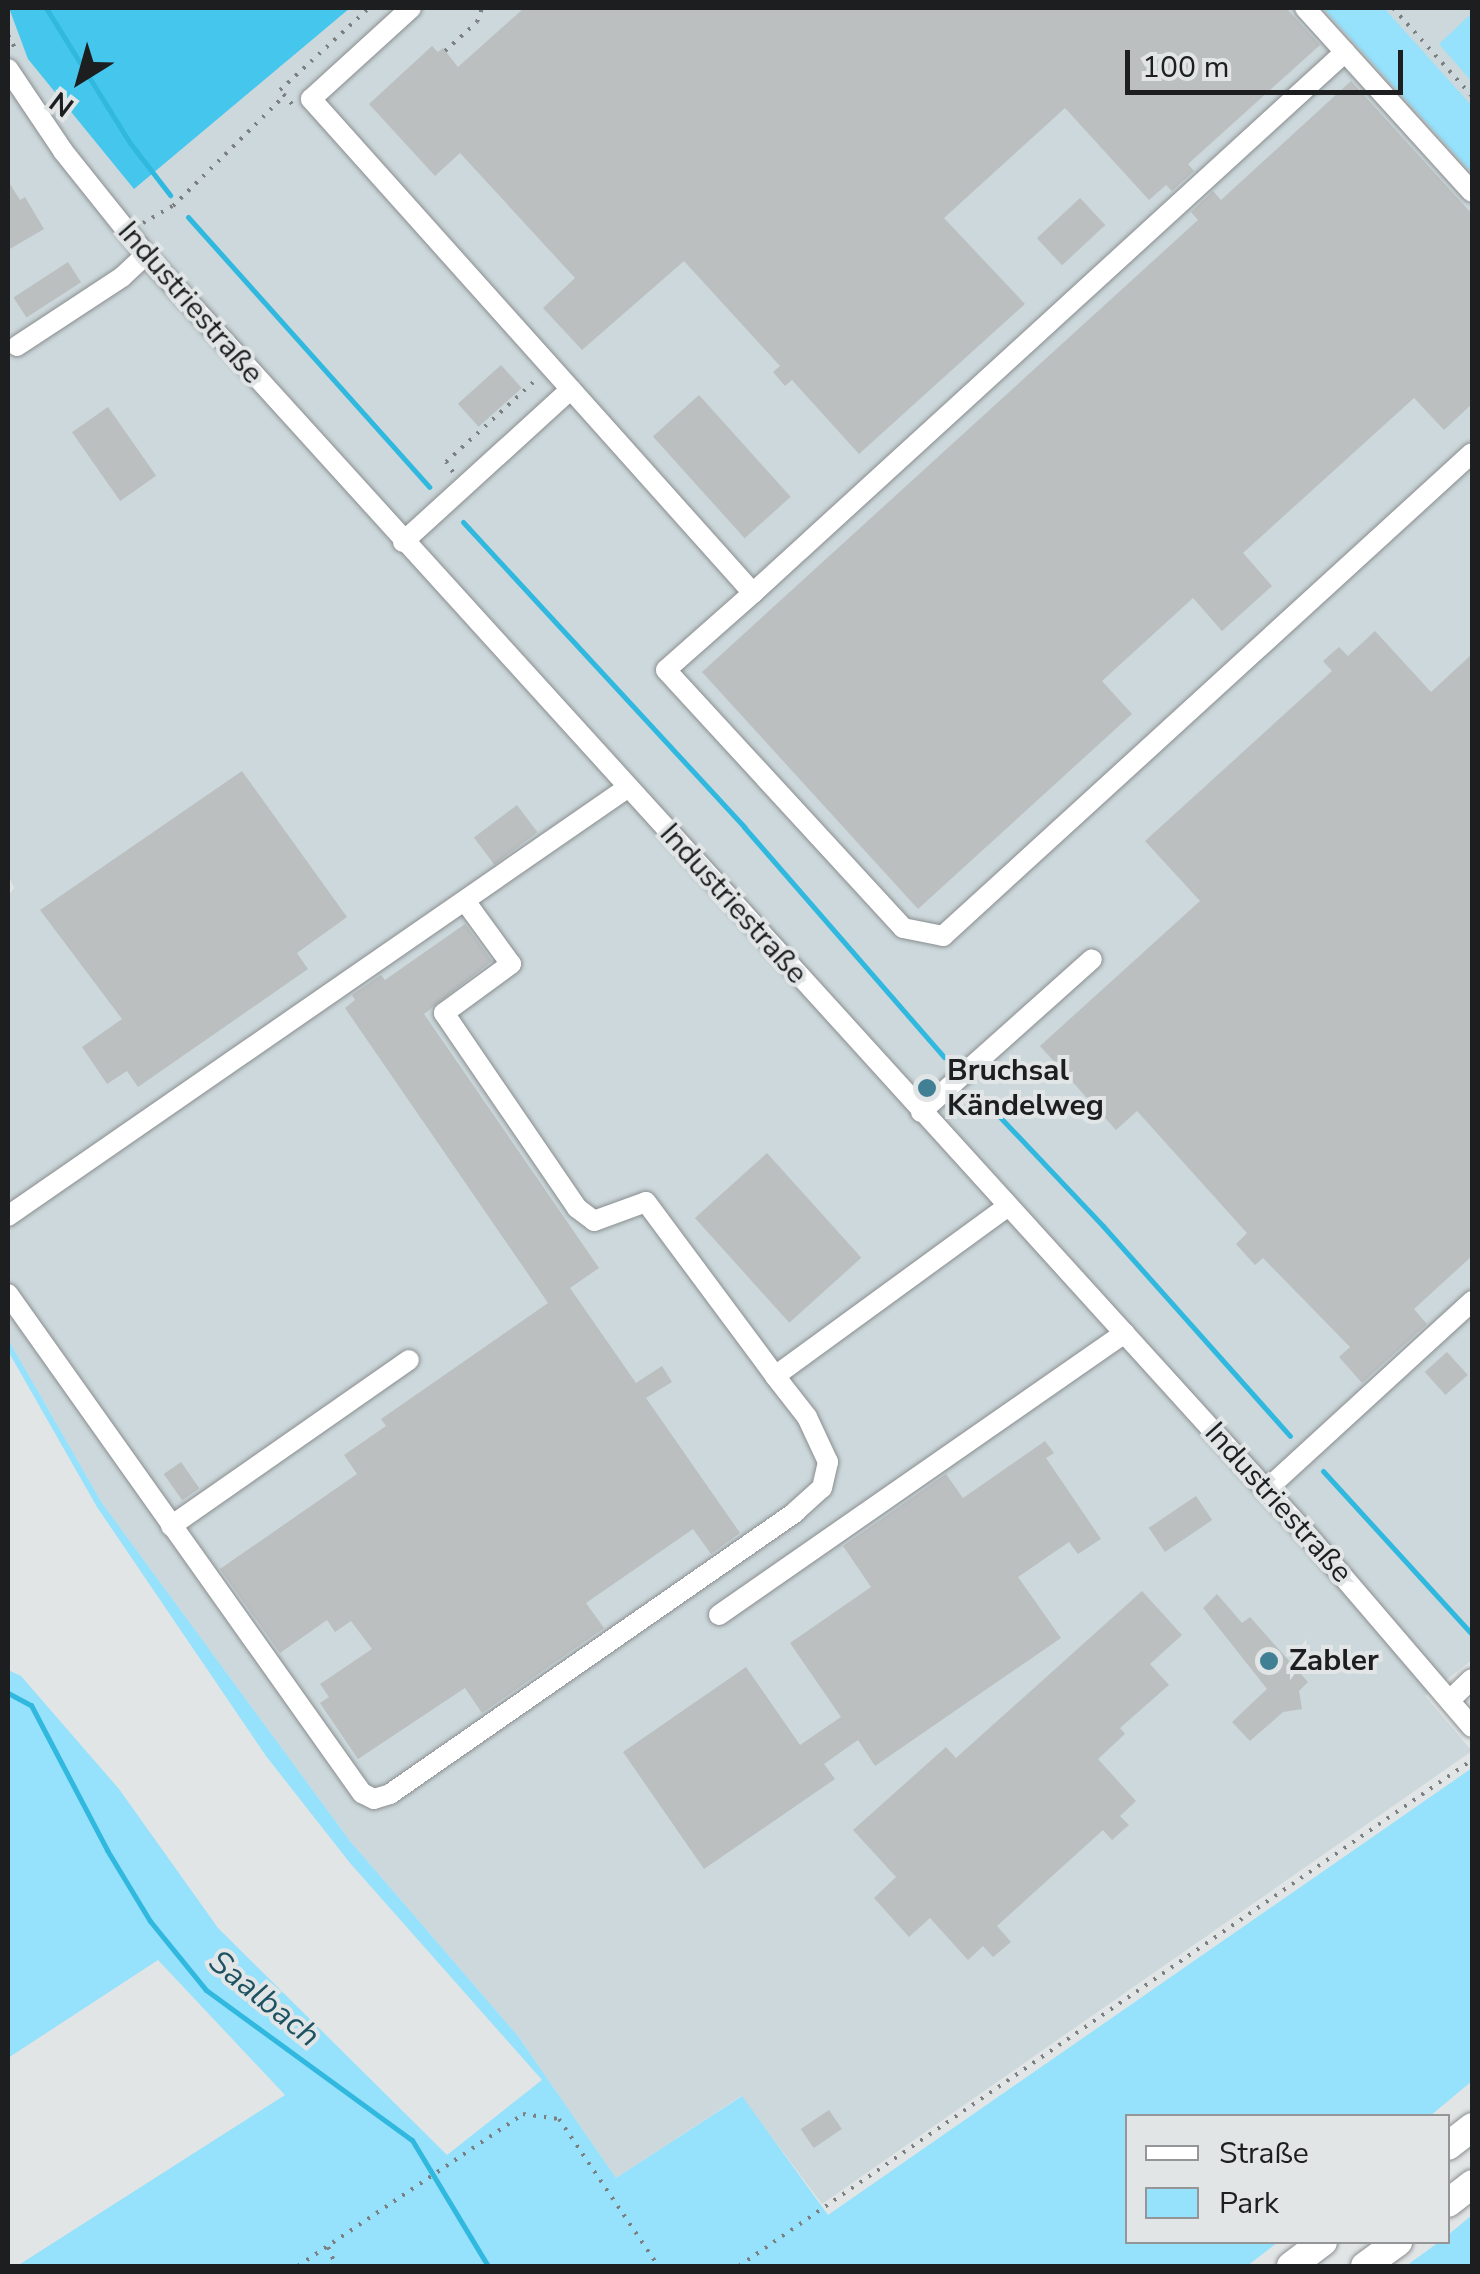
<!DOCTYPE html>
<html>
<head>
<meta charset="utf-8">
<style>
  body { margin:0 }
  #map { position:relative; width:1480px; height:2274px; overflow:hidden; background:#e1e5e6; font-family:"Nunito Sans",sans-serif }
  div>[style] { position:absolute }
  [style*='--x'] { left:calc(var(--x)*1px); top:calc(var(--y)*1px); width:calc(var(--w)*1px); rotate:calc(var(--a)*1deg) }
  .built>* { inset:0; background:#ccd8dc }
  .green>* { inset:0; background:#96e1fb }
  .forest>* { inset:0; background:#44c6ed }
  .stream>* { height:5px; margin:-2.5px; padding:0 2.5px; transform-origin:2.5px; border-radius:2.5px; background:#31b8df }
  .building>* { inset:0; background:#bbbfc0; transform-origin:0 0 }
  .path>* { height:4px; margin-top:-2px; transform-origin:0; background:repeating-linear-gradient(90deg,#7c7f80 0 2.5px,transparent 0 10.5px) }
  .roads { filter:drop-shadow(0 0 2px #8a8d8e) drop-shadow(0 0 2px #8a8d8e) }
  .minor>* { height:20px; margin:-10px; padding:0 10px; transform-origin:10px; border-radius:10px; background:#fff }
  .highway>* { height:28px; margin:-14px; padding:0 14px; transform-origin:14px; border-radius:14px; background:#fff }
  .dots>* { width:28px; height:28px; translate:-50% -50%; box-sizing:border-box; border:5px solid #e1e5e6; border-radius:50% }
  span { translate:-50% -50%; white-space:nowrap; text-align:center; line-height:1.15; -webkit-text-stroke:8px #e1e5e6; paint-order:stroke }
  .street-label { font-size:30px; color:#1d1e1f }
  .poi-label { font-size:30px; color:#1d1e1f; font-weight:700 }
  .left { translate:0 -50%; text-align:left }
  .water-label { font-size:32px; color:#1d5262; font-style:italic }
  .frame { position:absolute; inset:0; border:10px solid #1d1e1f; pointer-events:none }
  .legend { position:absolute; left:1125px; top:2114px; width:325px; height:130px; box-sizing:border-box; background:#e1e5e6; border:2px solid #939596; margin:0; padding:12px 18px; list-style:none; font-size:30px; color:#1d1e1f }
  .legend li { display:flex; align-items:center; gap:20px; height:50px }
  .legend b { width:50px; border:2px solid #939596 }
  .north { position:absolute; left:30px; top:30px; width:100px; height:100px; -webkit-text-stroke:8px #e1e5e6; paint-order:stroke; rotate:217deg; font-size:28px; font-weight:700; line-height:40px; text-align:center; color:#1d1e1f }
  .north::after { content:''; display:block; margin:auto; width:35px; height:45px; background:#1d1e1f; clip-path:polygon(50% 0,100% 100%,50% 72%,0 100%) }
  .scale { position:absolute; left:1125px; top:50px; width:278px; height:45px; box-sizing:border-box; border:5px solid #1d1e1f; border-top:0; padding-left:12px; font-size:30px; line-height:35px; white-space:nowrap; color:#1d1e1f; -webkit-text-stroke:8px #e1e5e6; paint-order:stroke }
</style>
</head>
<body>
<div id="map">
  <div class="built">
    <i style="clip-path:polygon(8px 8px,1472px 8px,1472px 1660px,1425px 1696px,1472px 1751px,822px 2204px,741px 2096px,616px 2178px,518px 2036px,350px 1841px,102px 1503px,8px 1339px,8px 896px,14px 888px,8px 874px)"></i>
  </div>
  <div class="green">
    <i style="clip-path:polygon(1323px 8px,1384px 8px,1472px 106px,1472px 173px)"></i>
    <i style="clip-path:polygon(1472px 13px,1472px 82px,1439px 44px)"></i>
    <i style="clip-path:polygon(8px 1339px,102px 1503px,350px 1841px,518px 2036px,616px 2178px,742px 2096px,828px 2215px,1472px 1768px,1472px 2081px,1430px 2116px,1128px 2116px,1128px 2242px,1278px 2242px,1247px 2266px,17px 2266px,285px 2095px,158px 1960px,8px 2058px,8px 1670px,21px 1676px,119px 1789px,218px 1928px,447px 2155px,542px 2080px,350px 1863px,266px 1756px,97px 1507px,8px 1351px)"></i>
    <i style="clip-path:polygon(1472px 2215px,1472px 2266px,1406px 2266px,1439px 2242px,1448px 2242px,1448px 2235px)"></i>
  </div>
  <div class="forest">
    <i style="clip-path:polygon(9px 8px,350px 8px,134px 189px,28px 59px)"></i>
  </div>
  <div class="stream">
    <i style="--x:46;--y:8;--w:159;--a:58.1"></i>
    <i style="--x:130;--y:143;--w:66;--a:52.4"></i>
    <i style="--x:188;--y:217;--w:362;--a:48.2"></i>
    <i style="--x:463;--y:522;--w:415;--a:47.3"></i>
    <i style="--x:744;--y:827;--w:305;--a:49"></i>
    <i style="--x:981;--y:1097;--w:178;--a:46.6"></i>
    <i style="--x:1103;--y:1226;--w:281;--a:48.3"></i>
    <i style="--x:1323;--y:1471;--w:221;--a:47.6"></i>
    <i style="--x:8;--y:1693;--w:26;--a:28"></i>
    <i style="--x:31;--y:1705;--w:164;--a:62.3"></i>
    <i style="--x:107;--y:1850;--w:83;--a:58.8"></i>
    <i style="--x:150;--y:1921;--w:89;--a:50.9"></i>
    <i style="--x:206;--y:1990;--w:255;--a:36.1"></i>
    <i style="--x:412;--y:2140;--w:147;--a:58.9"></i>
  </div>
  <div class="building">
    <i style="clip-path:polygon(524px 8px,1286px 8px,1320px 45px,1188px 164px,1194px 171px,1172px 191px,1166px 185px,1149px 200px,1065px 108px,944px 218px,1025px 304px,859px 454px,792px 380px,785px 386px,773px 372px,780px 366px,684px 261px,582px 350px,543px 308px,575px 278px,460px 153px,435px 176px,369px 104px,432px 46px,438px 52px,443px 48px,458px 67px)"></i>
    <i style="clip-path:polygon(1351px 81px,1472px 214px,1472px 404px,1444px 430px,1414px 398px,1243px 553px,1272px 586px,1222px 631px,1193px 598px,1102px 681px,1132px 714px,918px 909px,702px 672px,1198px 220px,1191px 212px,1213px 191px,1221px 200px)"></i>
    <i style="clip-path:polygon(8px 181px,20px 200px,25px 197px,44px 229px,8px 250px)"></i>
    <i style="left:1080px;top:198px;width:37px;height:59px;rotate:47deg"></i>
    <i style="left:68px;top:262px;width:24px;height:65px;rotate:57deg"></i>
    <i style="left:501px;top:365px;width:31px;height:58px;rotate:48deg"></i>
    <i style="left:699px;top:395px;width:137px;height:62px;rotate:48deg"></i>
    <i style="left:108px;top:407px;width:84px;height:44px;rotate:55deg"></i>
    <i style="clip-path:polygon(1375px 631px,1431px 692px,1472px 654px,1472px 1256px,1414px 1309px,1427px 1324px,1362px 1383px,1339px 1357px,1350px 1347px,1263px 1258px,1255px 1265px,1236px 1244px,1247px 1233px,1137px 1111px,1116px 1130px,1040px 1046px,1200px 901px,1145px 841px,1332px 671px,1323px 661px,1339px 647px,1348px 656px)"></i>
    <i style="clip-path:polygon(242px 771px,347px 917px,297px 953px,308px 969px,138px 1087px,127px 1071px,107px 1084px,82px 1047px,122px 1019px,40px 910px)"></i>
    <i style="left:517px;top:805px;width:34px;height:54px;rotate:53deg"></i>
    <i style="clip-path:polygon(465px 924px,492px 961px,424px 1014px,599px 1268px,570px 1288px,636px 1383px,662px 1366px,672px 1382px,646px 1398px,740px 1533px,711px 1554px,693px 1529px,586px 1603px,604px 1628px,482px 1713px,465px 1688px,358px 1759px,320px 1703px,329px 1697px,320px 1684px,372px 1649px,351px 1621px,335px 1632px,327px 1620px,280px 1653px,220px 1569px,357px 1474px,344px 1455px,386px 1426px,381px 1419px,548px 1303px,345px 1008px,355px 1000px,352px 995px,381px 975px,385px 980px)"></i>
    <i style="left:767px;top:1153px;width:141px;height:97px;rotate:48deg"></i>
    <i style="left:1447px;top:1352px;width:31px;height:30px;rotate:48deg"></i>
    <i style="clip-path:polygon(1045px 1441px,1054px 1453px,1046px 1458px,1101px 1539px,1078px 1554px,1069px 1542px,1018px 1577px,1061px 1638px,875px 1766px,858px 1740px,824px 1764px,835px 1779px,704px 1869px,623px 1752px,746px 1667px,800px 1745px,841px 1717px,790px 1643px,871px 1587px,843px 1546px,946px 1474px,963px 1498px)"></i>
    <i style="left:181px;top:1462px;width:32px;height:21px;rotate:55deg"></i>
    <i style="left:1196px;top:1496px;width:29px;height:57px;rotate:56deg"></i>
    <i style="clip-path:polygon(1142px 1591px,1182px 1635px,1150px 1664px,1169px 1685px,1120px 1728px,1125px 1734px,1098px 1759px,1136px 1801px,1120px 1816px,1129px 1825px,1112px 1840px,1103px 1830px,997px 1926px,1011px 1942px,993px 1957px,983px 1946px,968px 1960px,930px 1918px,909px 1937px,874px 1898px,896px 1877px,853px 1830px,946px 1747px,956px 1758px)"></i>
    <i style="clip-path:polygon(1217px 1594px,1242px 1623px,1250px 1617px,1308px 1682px,1299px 1691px,1302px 1709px,1283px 1712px,1250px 1741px,1232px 1722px,1267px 1689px,1203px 1608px)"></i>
    <i style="left:829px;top:2110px;width:23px;height:34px;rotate:56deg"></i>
  </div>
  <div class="path">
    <i style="--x:1393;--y:8;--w:118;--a:48.1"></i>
    <i style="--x:8;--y:35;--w:17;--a:62"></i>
    <i style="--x:445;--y:51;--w:43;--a:-42.2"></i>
    <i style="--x:477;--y:22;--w:15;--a:-70"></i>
    <i style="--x:292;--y:104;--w:18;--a:-131"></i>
    <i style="--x:280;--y:90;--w:121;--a:-42.7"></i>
    <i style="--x:143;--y:223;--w:34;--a:-30"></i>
    <i style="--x:173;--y:206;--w:156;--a:-44.7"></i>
    <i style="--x:453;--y:472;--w:12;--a:-125"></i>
    <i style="--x:446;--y:462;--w:123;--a:-42.4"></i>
    <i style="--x:328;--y:2247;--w:21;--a:67"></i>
    <i style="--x:298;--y:2266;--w:272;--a:-34"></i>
    <i style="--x:523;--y:2114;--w:36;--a:8"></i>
    <i style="--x:559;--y:2119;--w:177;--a:56"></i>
    <i style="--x:739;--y:2266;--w:891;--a:-34.62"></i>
  </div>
  <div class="roads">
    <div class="minor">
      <i style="--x:411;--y:8;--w:135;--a:137.7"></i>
      <i style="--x:311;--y:99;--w:663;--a:48.18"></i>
      <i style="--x:753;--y:593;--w:802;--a:-42.42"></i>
      <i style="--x:1305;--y:8;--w:248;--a:47.8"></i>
      <i style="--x:8;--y:69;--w:99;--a:56.1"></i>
      <i style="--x:63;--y:151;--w:133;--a:51.4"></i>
      <i style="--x:146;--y:255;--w:1723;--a:47.78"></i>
      <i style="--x:1304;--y:1531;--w:258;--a:49.4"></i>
      <i style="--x:17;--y:346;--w:126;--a:-33.3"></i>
      <i style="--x:122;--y:277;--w:33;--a:-43"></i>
      <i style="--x:403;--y:542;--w:227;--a:-42.3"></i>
      <i style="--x:753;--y:593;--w:116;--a:138.5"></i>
      <i style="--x:666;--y:670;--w:350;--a:47.4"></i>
      <i style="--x:903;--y:928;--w:41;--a:11.3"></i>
      <i style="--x:943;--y:936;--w:716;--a:-42.4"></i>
      <i style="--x:465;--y:901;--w:78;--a:53.9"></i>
      <i style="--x:511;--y:964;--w:83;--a:143.8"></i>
      <i style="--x:444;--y:1013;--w:236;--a:55.7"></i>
      <i style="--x:577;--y:1208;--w:21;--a:37"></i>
      <i style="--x:594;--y:1221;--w:55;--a:-20.1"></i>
      <i style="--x:646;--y:1202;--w:217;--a:53.4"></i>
      <i style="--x:921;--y:1112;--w:229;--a:-41.8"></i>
      <i style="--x:8;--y:1216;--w:753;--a:-34.66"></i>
      <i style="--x:8;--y:1294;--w:612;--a:54.65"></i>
      <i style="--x:362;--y:1793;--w:13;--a:27"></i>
      <i style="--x:374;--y:1799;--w:17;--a:-17"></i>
      <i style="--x:390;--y:1794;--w:494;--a:-34.8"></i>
      <i style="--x:795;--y:1512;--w:36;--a:-42"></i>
      <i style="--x:822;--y:1488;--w:27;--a:-77"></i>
      <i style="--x:828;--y:1462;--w:50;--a:-115"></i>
      <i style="--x:807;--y:1417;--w:52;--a:-128"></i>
      <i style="--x:775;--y:1376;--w:288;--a:-36.1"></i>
      <i style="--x:1266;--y:1490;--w:280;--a:-42.5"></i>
      <i style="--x:171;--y:1526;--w:290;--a:-34.9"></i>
      <i style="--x:719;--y:1615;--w:494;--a:-34.8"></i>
      <i style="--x:1450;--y:1700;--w:30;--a:-44"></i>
    </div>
    <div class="highway">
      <i style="--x:1448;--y:2146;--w:31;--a:-38"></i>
      <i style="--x:1448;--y:2203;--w:31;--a:-38"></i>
      <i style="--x:1291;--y:2266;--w:40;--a:-37"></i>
      <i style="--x:1365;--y:2266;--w:41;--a:-36"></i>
    </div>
  </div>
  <div class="dots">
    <i style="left:927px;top:1088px;background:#407f94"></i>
    <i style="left:1269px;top:1661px;background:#407f94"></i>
  </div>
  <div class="street-label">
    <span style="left:190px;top:303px;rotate:49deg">Industriestraße</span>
    <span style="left:733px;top:904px;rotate:48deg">Industriestraße</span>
    <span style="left:1278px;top:1503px;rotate:48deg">Industriestraße</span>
  </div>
  <div class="poi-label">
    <span class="left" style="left:947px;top:1088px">Bruchsal<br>Kändelweg</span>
    <span class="left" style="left:1289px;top:1661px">Zabler</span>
  </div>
  <div class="water-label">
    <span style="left:264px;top:1999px;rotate:39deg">Saalbach</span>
  </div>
  <div class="frame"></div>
  <ul class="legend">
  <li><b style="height:12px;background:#fff"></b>Straße</li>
  <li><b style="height:28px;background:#96e1fb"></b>Park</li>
  </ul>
  <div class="north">N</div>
  <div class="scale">100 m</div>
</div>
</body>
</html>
